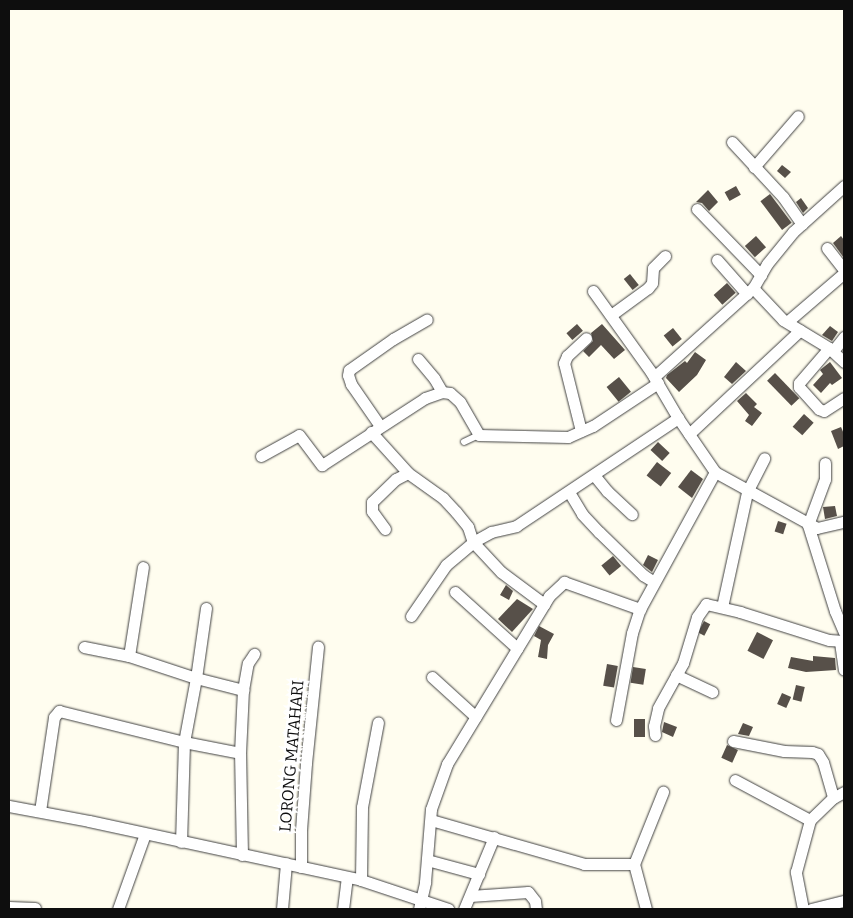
<!DOCTYPE html>
<html>
<head>
<meta charset="utf-8">
<style>
  body { margin:0 }
  #map { position:relative; width:853px; height:918px; overflow:hidden; background:#fffdef; font-family:Bitter,serif }
  div>[style] { position:absolute }
  [style*='--x'] { left:calc(var(--x)*1px); top:calc(var(--y)*1px); width:calc(var(--w)*1px); rotate:calc(var(--a)*1deg) }
  .building>* { inset:0; background:#575049; transform-origin:0 0 }
  .roads { filter:drop-shadow(0 0 1px #414141) drop-shadow(0 0 1px #414141) }
  .service>* { height:5.5px; margin:-2.75px; padding:0 2.75px; transform-origin:2.75px; border-radius:2.75px; background:#fff }
  .minor>* { height:11px; margin:-5.5px; padding:0 5.5px; transform-origin:5.5px; border-radius:5.5px; background:#fff }
  span { translate:-50% -50%; white-space:nowrap; text-align:center; line-height:1.15; -webkit-text-stroke:5px #fff; paint-order:stroke }
  .street-label { font-size:16px; color:#0e0e0e }
  .frame { position:absolute; inset:0; border:10px solid #0e0e0e; pointer-events:none }
</style>
</head>
<body>
<div id="map">
  <div class="building">
    <i style="clip-path:polygon(782px 165px,791px 172px,785px 178px,777px 171px)"></i>
    <i style="left:736px;top:186px;width:10px;height:13px;rotate:61deg"></i>
    <i style="clip-path:polygon(708px 190px,718px 202px,709px 211px,702px 203px,696px 202px)"></i>
    <i style="left:770px;top:194px;width:36px;height:12px;rotate:53deg"></i>
    <i style="clip-path:polygon(801px 198px,808px 208px,803px 213px,796px 202px)"></i>
    <i style="left:756px;top:236px;width:15px;height:15px;rotate:48deg"></i>
    <i style="clip-path:polygon(841px 236px,844px 240px,844px 258px,833px 243px)"></i>
    <i style="left:630px;top:274px;width:14px;height:8px;rotate:51deg"></i>
    <i style="left:727px;top:283px;width:13px;height:18px;rotate:48deg"></i>
    <i style="left:577px;top:324px;width:9px;height:14px;rotate:49deg"></i>
    <i style="clip-path:polygon(602px 324px,625px 350px,614px 359px,601px 345px,589px 357px,583px 351px,593px 341px,591px 333px)"></i>
    <i style="clip-path:polygon(830px 326px,838px 332px,832px 341px,822px 335px)"></i>
    <i style="left:673px;top:328px;width:14px;height:12px;rotate:51deg"></i>
    <i style="clip-path:polygon(695px 352px,706px 360px,697px 375px,679px 392px,666px 378px,667px 375px,685px 361px,687px 363px)"></i>
    <i style="clip-path:polygon(736px 362px,746px 371px,732px 384px,724px 377px)"></i>
    <i style="clip-path:polygon(830px 362px,842px 378px,832px 385px,830px 383px,821px 393px,813px 385px,823px 374px,820px 370px)"></i>
    <i style="left:775px;top:373px;width:35px;height:11px;rotate:46deg"></i>
    <i style="left:619px;top:377px;width:19px;height:16px;rotate:51deg"></i>
    <i style="clip-path:polygon(746px 393px,757px 404px,754px 407px,762px 413px,752px 426px,745px 421px,749px 415px,737px 401px)"></i>
    <i style="left:804px;top:414px;width:13px;height:17px;rotate:42deg"></i>
    <i style="clip-path:polygon(841px 427px,844px 434px,844px 446px,838px 449px,831px 431px)"></i>
    <i style="left:658px;top:442px;width:16px;height:11px;rotate:43deg"></i>
    <i style="left:657px;top:462px;width:18px;height:17px;rotate:38deg"></i>
    <i style="clip-path:polygon(691px 470px,703px 479px,692px 498px,678px 487px)"></i>
    <i style="clip-path:polygon(835px 506px,837px 516px,825px 519px,823px 507px)"></i>
    <i style="left:778px;top:521px;width:9px;height:11px;rotate:18deg"></i>
    <i style="clip-path:polygon(648px 555px,658px 560px,652px 572px,643px 565px)"></i>
    <i style="left:613px;top:556px;width:13px;height:15px;rotate:51deg"></i>
    <i style="clip-path:polygon(506px 585px,513px 591px,509px 600px,500px 595px)"></i>
    <i style="clip-path:polygon(517px 599px,533px 609px,512px 632px,498px 619px)"></i>
    <i style="left:704px;top:621px;width:7px;height:13px;rotate:27deg"></i>
    <i style="clip-path:polygon(539px 626px,554px 634px,548px 645px,547px 659px,538px 657px,541px 640px,534px 636px)"></i>
    <i style="left:757px;top:632px;width:18px;height:21px;rotate:27deg"></i>
    <i style="clip-path:polygon(813px 656px,835px 658px,836px 670px,806px 672px,788px 668px,791px 657px,813px 661px)"></i>
    <i style="left:607px;top:664px;width:11px;height:22px;rotate:10deg"></i>
    <i style="left:633px;top:667px;width:13px;height:16px;rotate:9deg"></i>
    <i style="left:796px;top:685px;width:9px;height:15px;rotate:13deg"></i>
    <i style="left:782px;top:693px;width:10px;height:12px;rotate:24deg"></i>
    <i style="left:645px;top:719px;width:18px;height:11px;rotate:90deg"></i>
    <i style="clip-path:polygon(664px 722px,677px 727px,673px 737px,662px 732px)"></i>
    <i style="clip-path:polygon(743px 723px,753px 727px,749px 736px,738px 734px)"></i>
    <i style="left:727px;top:745px;width:12px;height:14px;rotate:24deg"></i>
  </div>
  <div class="roads">
    <div class="service">
      <i style="--x:464;--y:442;--w:17;--a:-25"></i>
    </div>
    <div class="minor">
      <i style="--x:732;--y:142;--w:75;--a:47.2"></i>
      <i style="--x:783;--y:197;--w:33;--a:55"></i>
      <i style="--x:754;--y:167;--w:67;--a:-49.2"></i>
      <i style="--x:844;--y:186;--w:69;--a:138"></i>
      <i style="--x:793;--y:232;--w:41;--a:129.1"></i>
      <i style="--x:767;--y:264;--w:28;--a:120"></i>
      <i style="--x:753;--y:288;--w:44;--a:46.8"></i>
      <i style="--x:783;--y:320;--w:54;--a:31.3"></i>
      <i style="--x:829;--y:348;--w:21;--a:43"></i>
      <i style="--x:697;--y:209;--w:92;--a:45.9"></i>
      <i style="--x:827;--y:248;--w:28;--a:52"></i>
      <i style="--x:717;--y:260;--w:45;--a:48.6"></i>
      <i style="--x:593;--y:291;--w:100;--a:54.4"></i>
      <i style="--x:651;--y:372;--w:53;--a:59.6"></i>
      <i style="--x:678;--y:418;--w:65;--a:55.6"></i>
      <i style="--x:715;--y:472;--w:116;--a:28.8"></i>
      <i style="--x:817;--y:528;--w:28;--a:-13"></i>
      <i style="--x:611;--y:315;--w:46;--a:-36.1"></i>
      <i style="--x:648;--y:288;--w:6;--a:-51"></i>
      <i style="--x:652;--y:283;--w:15;--a:-86"></i>
      <i style="--x:653;--y:268;--w:17;--a:-45"></i>
      <i style="--x:787;--y:322;--w:75;--a:-40.7"></i>
      <i style="--x:829;--y:348;--w:46;--a:130.6"></i>
      <i style="--x:799;--y:383;--w:4;--a:90"></i>
      <i style="--x:799;--y:387;--w:30;--a:48"></i>
      <i style="--x:819;--y:409;--w:5;--a:22"></i>
      <i style="--x:824;--y:411;--w:24;--a:-33"></i>
      <i style="--x:833;--y:351;--w:18;--a:-52"></i>
      <i style="--x:418;--y:359;--w:25;--a:50"></i>
      <i style="--x:434;--y:378;--w:16;--a:60"></i>
      <i style="--x:654;--y:377;--w:133;--a:-42"></i>
      <i style="--x:380;--y:426;--w:51;--a:-124.6"></i>
      <i style="--x:351;--y:384;--w:9;--a:-108"></i>
      <i style="--x:348;--y:375;--w:5;--a:-79"></i>
      <i style="--x:349;--y:370;--w:54;--a:-35.2"></i>
      <i style="--x:393;--y:339;--w:39;--a:-30"></i>
      <i style="--x:581;--y:431;--w:70;--a:-104"></i>
      <i style="--x:564;--y:363;--w:8;--a:-67"></i>
      <i style="--x:567;--y:356;--w:26;--a:-43"></i>
      <i style="--x:371;--y:432;--w:55;--a:47.9"></i>
      <i style="--x:408;--y:473;--w:43;--a:35.5"></i>
      <i style="--x:443;--y:498;--w:19;--a:47"></i>
      <i style="--x:456;--y:512;--w:19;--a:51"></i>
      <i style="--x:468;--y:527;--w:16;--a:72"></i>
      <i style="--x:473;--y:542;--w:41;--a:47"></i>
      <i style="--x:501;--y:572;--w:54;--a:36.7"></i>
      <i style="--x:689;--y:434;--w:152;--a:-43.1"></i>
      <i style="--x:261;--y:456;--w:43;--a:-28.9"></i>
      <i style="--x:299;--y:435;--w:38;--a:53"></i>
      <i style="--x:322;--y:465;--w:123;--a:-33"></i>
      <i style="--x:425;--y:398;--w:18;--a:-19"></i>
      <i style="--x:442;--y:392;--w:8;--a:7"></i>
      <i style="--x:450;--y:393;--w:13;--a:42"></i>
      <i style="--x:460;--y:402;--w:38;--a:60"></i>
      <i style="--x:479;--y:435;--w:89;--a:1.3"></i>
      <i style="--x:568;--y:437;--w:27;--a:-24"></i>
      <i style="--x:593;--y:426;--w:78;--a:-33.5"></i>
      <i style="--x:825;--y:463;--w:16;--a:90"></i>
      <i style="--x:825;--y:479;--w:49;--a:110.3"></i>
      <i style="--x:808;--y:525;--w:90;--a:72.6"></i>
      <i style="--x:835;--y:611;--w:23;--a:67"></i>
      <i style="--x:594;--y:475;--w:21;--a:51"></i>
      <i style="--x:607;--y:491;--w:34;--a:43"></i>
      <i style="--x:569;--y:492;--w:26;--a:59"></i>
      <i style="--x:582;--y:514;--w:25;--a:47"></i>
      <i style="--x:599;--y:532;--w:62;--a:44.3"></i>
      <i style="--x:643;--y:575;--w:13;--a:32"></i>
      <i style="--x:385;--y:529;--w:22;--a:-126"></i>
      <i style="--x:372;--y:511;--w:9;--a:-90"></i>
      <i style="--x:372;--y:502;--w:33;--a:-44"></i>
      <i style="--x:396;--y:479;--w:13;--a:-27"></i>
      <i style="--x:455;--y:592;--w:84;--a:42.1"></i>
      <i style="--x:722;--y:607;--w:118;--a:-77.7"></i>
      <i style="--x:747;--y:492;--w:38;--a:-63"></i>
      <i style="--x:206;--y:608;--w:71;--a:98.1"></i>
      <i style="--x:196;--y:678;--w:49;--a:14.3"></i>
      <i style="--x:243;--y:690;--w:27;--a:-80"></i>
      <i style="--x:248;--y:663;--w:11;--a:-56"></i>
      <i style="--x:411;--y:616;--w:62;--a:-55.5"></i>
      <i style="--x:446;--y:565;--w:35;--a:-40"></i>
      <i style="--x:473;--y:542;--w:21;--a:-29"></i>
      <i style="--x:491;--y:532;--w:26;--a:-13"></i>
      <i style="--x:516;--y:526;--w:195;--a:-33.7"></i>
      <i style="--x:840;--y:642;--w:28;--a:82"></i>
      <i style="--x:84;--y:647;--w:46;--a:11.3"></i>
      <i style="--x:129;--y:656;--w:71;--a:18.2"></i>
      <i style="--x:196;--y:678;--w:65;--a:100.6"></i>
      <i style="--x:184;--y:742;--w:100;--a:91.7"></i>
      <i style="--x:129;--y:656;--w:90;--a:-81.1"></i>
      <i style="--x:676;--y:675;--w:40;--a:25"></i>
      <i style="--x:432;--y:677;--w:59;--a:42.3"></i>
      <i style="--x:616;--y:720;--w:88;--a:-79.6"></i>
      <i style="--x:632;--y:633;--w:25;--a:-72"></i>
      <i style="--x:640;--y:609;--w:156;--a:-61.3"></i>
      <i style="--x:655;--y:735;--w:9;--a:-96"></i>
      <i style="--x:654;--y:726;--w:18;--a:-77"></i>
      <i style="--x:658;--y:708;--w:51;--a:-60.9"></i>
      <i style="--x:683;--y:663;--w:48;--a:-73.1"></i>
      <i style="--x:697;--y:617;--w:16;--a:-55"></i>
      <i style="--x:706;--y:604;--w:35;--a:13"></i>
      <i style="--x:740;--y:612;--w:93;--a:17.5"></i>
      <i style="--x:829;--y:640;--w:15;--a:4"></i>
      <i style="--x:733;--y:741;--w:52;--a:11.1"></i>
      <i style="--x:784;--y:751;--w:28;--a:2"></i>
      <i style="--x:812;--y:752;--w:6;--a:18"></i>
      <i style="--x:818;--y:754;--w:9;--a:58"></i>
      <i style="--x:823;--y:762;--w:37;--a:74"></i>
      <i style="--x:735;--y:780;--w:85;--a:28.1"></i>
      <i style="--x:9;--y:806;--w:81;--a:10.6"></i>
      <i style="--x:89;--y:821;--w:278;--a:12.2"></i>
      <i style="--x:361;--y:880;--w:92;--a:18.4"></i>
      <i style="--x:40;--y:811;--w:95;--a:-81.5"></i>
      <i style="--x:54;--y:717;--w:8;--a:-50"></i>
      <i style="--x:59;--y:711;--w:129;--a:13.9"></i>
      <i style="--x:184;--y:742;--w:57;--a:11.1"></i>
      <i style="--x:431;--y:820;--w:159;--a:16"></i>
      <i style="--x:584;--y:864;--w:50;--a:0"></i>
      <i style="--x:634;--y:864;--w:47;--a:75.1"></i>
      <i style="--x:242;--y:855;--w:102;--a:-91.1"></i>
      <i style="--x:240;--y:753;--w:63;--a:-87.3"></i>
      <i style="--x:427;--y:860;--w:54;--a:15.1"></i>
      <i style="--x:634;--y:864;--w:78;--a:-68.1"></i>
      <i style="--x:301;--y:867;--w:37;--a:-90"></i>
      <i style="--x:301;--y:830;--w:67;--a:-85.7"></i>
      <i style="--x:306;--y:763;--w:117;--a:-84.1"></i>
      <i style="--x:361;--y:880;--w:73;--a:-89.2"></i>
      <i style="--x:362;--y:807;--w:86;--a:-79.3"></i>
      <i style="--x:470;--y:896;--w:58;--a:-3.9"></i>
      <i style="--x:528;--y:892;--w:11;--a:52"></i>
      <i style="--x:535;--y:901;--w:8;--a:83"></i>
      <i style="--x:9;--y:907;--w:26;--a:2"></i>
      <i style="--x:118;--y:909;--w:80;--a:-70.2"></i>
      <i style="--x:282;--y:909;--w:46;--a:-85"></i>
      <i style="--x:343;--y:909;--w:32;--a:-83"></i>
      <i style="--x:419;--y:909;--w:28;--a:-77"></i>
      <i style="--x:425;--y:882;--w:73;--a:-85.3"></i>
      <i style="--x:431;--y:809;--w:48;--a:-70.4"></i>
      <i style="--x:447;--y:764;--w:197;--a:-58.7"></i>
      <i style="--x:549;--y:596;--w:21;--a:-43"></i>
      <i style="--x:564;--y:582;--w:81;--a:19.6"></i>
      <i style="--x:464;--y:909;--w:78;--a:-67.4"></i>
      <i style="--x:803;--y:909;--w:38;--a:-101"></i>
      <i style="--x:796;--y:872;--w:54;--a:-74.9"></i>
      <i style="--x:810;--y:820;--w:32;--a:-44"></i>
      <i style="--x:833;--y:798;--w:13;--a:-29"></i>
      <i style="--x:811;--y:909;--w:34;--a:-14"></i>
    </div>
  </div>
  <div class="street-label">
    <span style="left:292px;top:756px;rotate:-85deg">LORONG MATAHARI</span>
  </div>
  <div class="frame"></div>
</div>
</body>
</html>
